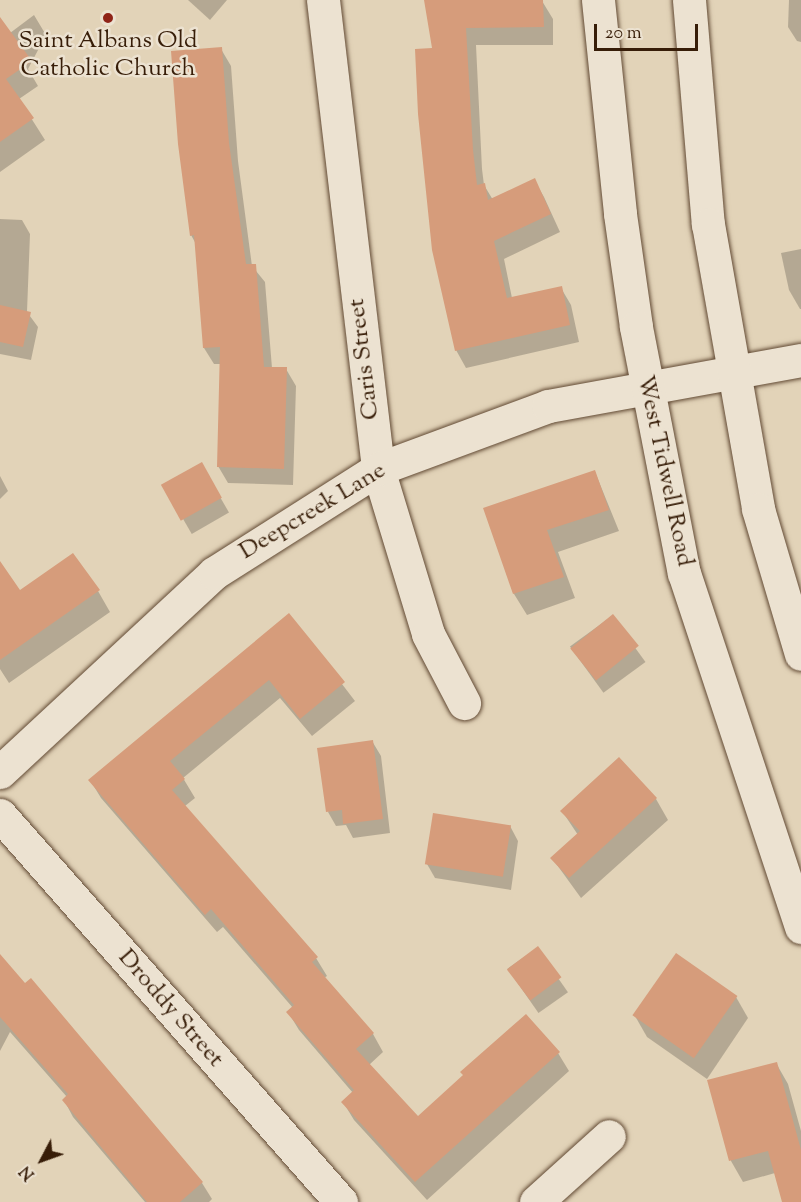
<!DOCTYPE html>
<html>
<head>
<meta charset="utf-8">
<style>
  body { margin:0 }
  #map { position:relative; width:801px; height:1202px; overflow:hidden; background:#e2d3b8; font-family:"Sorts Mill Goudy",serif }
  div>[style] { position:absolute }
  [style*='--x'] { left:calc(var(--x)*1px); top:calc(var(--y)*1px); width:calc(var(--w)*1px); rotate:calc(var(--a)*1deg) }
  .shadow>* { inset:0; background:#0003; transform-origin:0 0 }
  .building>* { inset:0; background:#d69c7b; transform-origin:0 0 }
  .roads { filter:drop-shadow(0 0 2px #624a34) drop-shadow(0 0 2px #624a34) }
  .minor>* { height:33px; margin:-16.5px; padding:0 16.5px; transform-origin:16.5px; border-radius:16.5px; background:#ece2d1 }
  .secondary>* { height:33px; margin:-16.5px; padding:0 16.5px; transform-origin:16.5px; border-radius:16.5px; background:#ece2d1 }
  .dots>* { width:16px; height:16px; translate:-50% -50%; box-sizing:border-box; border:3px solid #ece2d1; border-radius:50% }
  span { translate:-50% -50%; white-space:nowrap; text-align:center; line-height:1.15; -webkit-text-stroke:5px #ece2d1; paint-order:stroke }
  .poi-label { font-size:24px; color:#371d08 }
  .street-label { font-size:24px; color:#371d08 }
  .north { position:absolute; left:12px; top:1130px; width:60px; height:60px; -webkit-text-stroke:4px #ece2d1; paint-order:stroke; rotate:229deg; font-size:16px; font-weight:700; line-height:24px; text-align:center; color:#371d08 }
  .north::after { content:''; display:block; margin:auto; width:21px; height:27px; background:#371d08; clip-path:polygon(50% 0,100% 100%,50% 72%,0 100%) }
  .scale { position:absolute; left:594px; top:24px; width:104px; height:27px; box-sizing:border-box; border:3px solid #371d08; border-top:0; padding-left:8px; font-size:18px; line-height:21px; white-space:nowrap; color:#371d08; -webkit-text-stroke:4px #ece2d1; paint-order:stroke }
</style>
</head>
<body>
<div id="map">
  <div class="shadow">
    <i style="clip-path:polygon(188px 0,227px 0,210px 20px)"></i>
    <i style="clip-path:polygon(425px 0,542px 1px,553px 19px,553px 45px,476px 45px,482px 169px,484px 185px,493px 200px,534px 180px,544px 197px,560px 232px,504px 259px,512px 298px,561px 288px,571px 305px,579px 342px,466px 368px,456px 350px,433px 49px)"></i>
    <i style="clip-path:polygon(789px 0,801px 0,801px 42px,797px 41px,788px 27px)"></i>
    <i style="clip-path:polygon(34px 15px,46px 35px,28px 69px,38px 86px,19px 99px,45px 140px,0 172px,0 19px,10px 33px)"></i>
    <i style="clip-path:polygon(221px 49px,231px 66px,238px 161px,252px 266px,265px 282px,272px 368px,286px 369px,296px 386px,293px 485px,228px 483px,218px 466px,221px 364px,214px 364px,204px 348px,196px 244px,191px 235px)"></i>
    <i style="clip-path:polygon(0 219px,22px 220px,30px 234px,27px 312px,38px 327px,31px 360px,0 354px)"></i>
    <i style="clip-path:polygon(801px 249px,801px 309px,800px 309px,789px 290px,781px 253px)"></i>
    <i style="left:201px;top:464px;width:56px;height:43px;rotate:60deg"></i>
    <i style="clip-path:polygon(595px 472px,619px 531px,558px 552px,575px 598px,527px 615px,514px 594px,485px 509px)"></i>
    <i style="clip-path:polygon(0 476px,8px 491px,0 499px)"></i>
    <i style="clip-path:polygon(0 563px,20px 592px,98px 591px,110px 612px,9px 683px,0 669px)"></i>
    <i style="clip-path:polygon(289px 615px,355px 701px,312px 736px,280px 698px,183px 778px,195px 798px,185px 806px,316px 958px,327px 976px,324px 978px,373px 1034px,383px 1052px,369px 1065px,418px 1118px,464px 1076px,558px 1053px,569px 1071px,427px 1200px,354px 1120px,343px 1102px,353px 1093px,299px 1030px,288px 1012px,293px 1008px,223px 927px,217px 932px,101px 798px,90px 780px)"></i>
    <i style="left:612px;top:616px;width:57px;height:52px;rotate:54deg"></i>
    <i style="clip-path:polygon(372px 741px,381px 756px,390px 833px,353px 838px,346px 825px,336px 826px,328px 812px)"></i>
    <i style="clip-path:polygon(619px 759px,656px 799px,668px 820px,581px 898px,552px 858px,578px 835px,562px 811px)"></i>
    <i style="clip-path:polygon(510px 826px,518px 841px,511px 890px,435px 878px,427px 864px)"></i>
    <i style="left:537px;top:948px;width:54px;height:36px;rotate:55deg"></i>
    <i style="clip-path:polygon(676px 955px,736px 997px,748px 1018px,707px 1079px,647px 1037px,635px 1016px)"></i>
    <i style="clip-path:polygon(0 956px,202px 1183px,212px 1199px,209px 1202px,145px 1202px,73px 1117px,64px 1100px,67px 1097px,10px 1032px,0 1051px)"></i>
    <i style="clip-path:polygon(776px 1063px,788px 1084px,801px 1131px,801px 1202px,783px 1202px,775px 1173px,743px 1182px,731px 1161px,709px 1081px)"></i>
  </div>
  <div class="building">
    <i style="clip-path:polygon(424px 0,543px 0,544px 27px,466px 28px,473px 150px,477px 185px,485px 183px,488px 200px,535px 178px,551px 214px,494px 241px,507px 298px,562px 286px,570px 325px,455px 351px,432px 250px,418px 114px,415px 49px,432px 48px)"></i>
    <i style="clip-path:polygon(0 17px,32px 61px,6px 79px,34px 118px,0 142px)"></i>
    <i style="clip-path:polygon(222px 47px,229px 143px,246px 264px,256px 264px,264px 367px,287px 367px,284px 469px,217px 467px,220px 347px,203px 348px,194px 235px,190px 236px,178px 144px,171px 51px)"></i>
    <i style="clip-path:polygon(0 305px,31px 312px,23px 347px,0 342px)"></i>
    <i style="left:202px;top:462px;width:41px;height:47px;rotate:61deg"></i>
    <i style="clip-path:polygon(595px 470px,609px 510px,547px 530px,564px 577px,513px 594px,483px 508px)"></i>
    <i style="clip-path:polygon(73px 553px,100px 590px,0 660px,0 561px,20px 590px)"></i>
    <i style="clip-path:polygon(289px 613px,345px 682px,300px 719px,269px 680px,170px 761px,185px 779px,172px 790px,318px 957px,312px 962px,374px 1033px,356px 1049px,418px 1116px,463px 1075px,460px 1072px,526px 1014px,560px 1052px,415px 1182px,341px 1102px,354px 1090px,286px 1012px,294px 1005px,211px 909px,205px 915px,88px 780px)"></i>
    <i style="left:613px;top:614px;width:41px;height:55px;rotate:51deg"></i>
    <i style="clip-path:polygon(373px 740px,383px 819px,343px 824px,342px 810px,326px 812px,317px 748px)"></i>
    <i style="clip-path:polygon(619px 757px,657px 798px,569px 878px,550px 858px,580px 831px,560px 811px)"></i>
    <i style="left:433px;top:813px;width:79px;height:52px;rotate:9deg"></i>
    <i style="left:538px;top:946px;width:39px;height:39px;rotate:53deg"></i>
    <i style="left:676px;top:953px;width:75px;height:76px;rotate:35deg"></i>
    <i style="clip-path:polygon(0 954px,25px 983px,31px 978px,203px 1182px,180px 1202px,147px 1202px,62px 1100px,68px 1094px,0 1017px)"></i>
    <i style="clip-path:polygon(777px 1062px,801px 1150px,801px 1202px,782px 1202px,768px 1151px,729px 1161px,707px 1080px)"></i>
  </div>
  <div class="roads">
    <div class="minor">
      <i style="--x:323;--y:0;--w:472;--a:83.3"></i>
      <i style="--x:378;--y:469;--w:172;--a:73.1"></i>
      <i style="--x:428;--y:634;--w:78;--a:62.4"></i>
      <i style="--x:0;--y:772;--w:292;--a:-42.9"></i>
      <i style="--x:214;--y:573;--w:194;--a:-32.4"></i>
      <i style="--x:378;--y:469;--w:181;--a:-20.3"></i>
      <i style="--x:548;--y:406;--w:257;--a:-10.3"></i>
      <i style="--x:0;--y:815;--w:516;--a:48.62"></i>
      <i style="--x:536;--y:1202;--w:98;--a:-42.1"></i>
    </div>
    <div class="secondary">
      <i style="--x:598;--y:0;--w:215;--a:84.1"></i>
      <i style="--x:620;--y:214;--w:114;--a:81.9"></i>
      <i style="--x:636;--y:327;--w:251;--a:79"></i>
      <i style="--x:684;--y:573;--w:373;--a:71.7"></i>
      <i style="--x:689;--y:0;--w:225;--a:85.2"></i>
      <i style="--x:708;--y:224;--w:289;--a:80"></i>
      <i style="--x:758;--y:509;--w:151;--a:73.5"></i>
    </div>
  </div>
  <div class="dots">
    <i style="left:108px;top:18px;background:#8f2418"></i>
  </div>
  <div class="poi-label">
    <span style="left:108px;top:56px">Saint Albans Old<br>Catholic Church</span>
  </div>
  <div class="street-label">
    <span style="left:365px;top:359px;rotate:-97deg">Caris Street</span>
    <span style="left:664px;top:471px;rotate:78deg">West Tidwell Road</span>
    <span style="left:313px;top:512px;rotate:-31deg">Deepcreek Lane</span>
    <span style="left:170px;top:1009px;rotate:49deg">Droddy Street</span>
  </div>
  <div class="north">N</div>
  <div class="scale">20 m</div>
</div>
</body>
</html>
